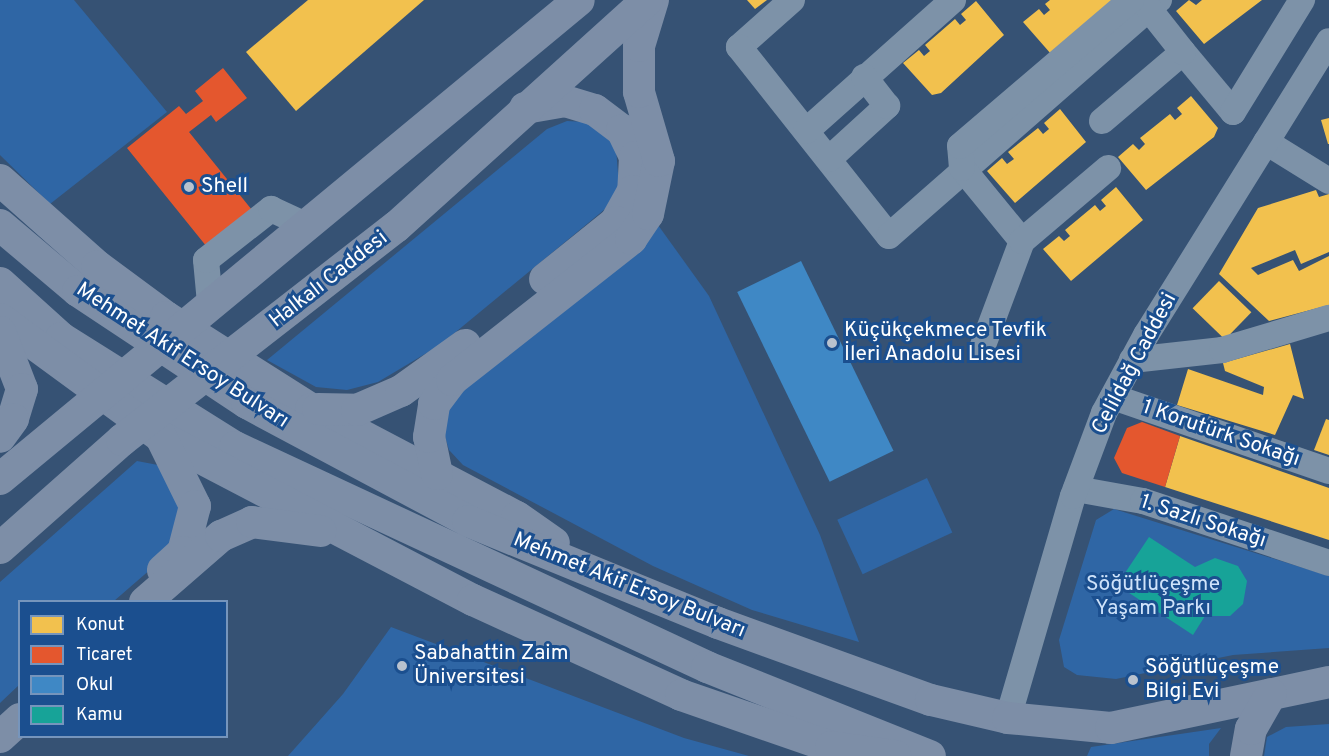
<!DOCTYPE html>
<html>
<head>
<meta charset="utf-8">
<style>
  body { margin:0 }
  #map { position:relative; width:1329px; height:756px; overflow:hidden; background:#365274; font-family:Overpass,sans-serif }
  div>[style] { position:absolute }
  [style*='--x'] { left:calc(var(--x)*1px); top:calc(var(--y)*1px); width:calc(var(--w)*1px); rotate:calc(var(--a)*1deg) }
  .green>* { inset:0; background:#2f66a5; transform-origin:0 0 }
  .homes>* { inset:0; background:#f2c14e; transform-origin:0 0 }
  .shops>* { inset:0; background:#e4572e }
  .schools>* { inset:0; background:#3f88c5; transform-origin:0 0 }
  .public>* { inset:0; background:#17a398 }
  .minor>* { height:26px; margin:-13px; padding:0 13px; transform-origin:13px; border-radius:13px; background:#7d92a8 }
  .major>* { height:32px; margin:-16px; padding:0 16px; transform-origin:16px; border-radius:16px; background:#7d8ea7 }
  .dots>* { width:16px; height:16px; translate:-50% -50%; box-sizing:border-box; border:3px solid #1b4f8f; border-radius:50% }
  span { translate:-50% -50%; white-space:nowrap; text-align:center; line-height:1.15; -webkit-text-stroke:6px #1b4f8f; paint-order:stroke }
  .poi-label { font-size:21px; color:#fff }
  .left { translate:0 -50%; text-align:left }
  .street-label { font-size:21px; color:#fff }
  .park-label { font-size:21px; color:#cfe3fa }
  .legend { position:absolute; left:18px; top:600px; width:210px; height:138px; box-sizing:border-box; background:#1b4f8f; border:2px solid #7695bc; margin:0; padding:8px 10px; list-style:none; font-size:18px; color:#fff }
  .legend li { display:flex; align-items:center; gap:12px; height:30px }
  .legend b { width:30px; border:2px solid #7695bc }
</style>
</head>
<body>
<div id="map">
  <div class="green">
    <i style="clip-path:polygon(0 0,74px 0,167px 112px,50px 204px,0 155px)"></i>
    <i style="clip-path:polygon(567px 121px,586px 122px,604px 131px,616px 148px,619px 186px,610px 205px,440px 345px,378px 382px,347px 390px,316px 387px,267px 360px,547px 129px)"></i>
    <i style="clip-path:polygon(658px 225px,709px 296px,820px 535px,859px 642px,752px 610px,653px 566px,463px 465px,449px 450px,443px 430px,446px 409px,458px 392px)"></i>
    <i style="clip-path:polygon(137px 461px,158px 465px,183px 507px,174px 549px,114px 601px,20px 602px,19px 685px,0 703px,0 582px)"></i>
    <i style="left:927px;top:478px;width:60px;height:99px;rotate:65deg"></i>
    <i style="clip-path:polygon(1114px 509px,1329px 576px,1329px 648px,1233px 655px,1116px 679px,1077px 675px,1064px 667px,1059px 640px,1096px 520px)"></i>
    <i style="clip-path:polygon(391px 627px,684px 738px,749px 756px,288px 756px,343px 694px)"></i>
    <i style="clip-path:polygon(1329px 724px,1329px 756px,1264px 756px,1267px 737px,1286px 727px)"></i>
    <i style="clip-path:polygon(1221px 728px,1209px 744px,1209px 756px,1087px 756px,1091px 747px)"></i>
  </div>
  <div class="homes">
    <i style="clip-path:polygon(308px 0,424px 0,296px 111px,246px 52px)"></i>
    <i style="clip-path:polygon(747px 0,767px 0,755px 9px)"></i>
    <i style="clip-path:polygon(1050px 0,1117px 0,1051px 54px,1023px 22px,1039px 9px,1044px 15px,1050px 10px,1045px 4px)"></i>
    <i style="clip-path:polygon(1189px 0,1196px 5px,1202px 0,1262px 0,1204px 44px,1176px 11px)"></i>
    <i style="clip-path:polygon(976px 1px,1004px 35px,941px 93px,932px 95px,903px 63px,919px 50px,924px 56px,930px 51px,925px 45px,955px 19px,960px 25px,966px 20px,961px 14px)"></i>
    <i style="clip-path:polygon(1191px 96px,1218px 128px,1214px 137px,1146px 190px,1118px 157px,1133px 144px,1139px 150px,1145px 144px,1140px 138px,1170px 114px,1175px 120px,1182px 114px,1177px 108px)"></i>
    <i style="clip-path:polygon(1060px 109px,1086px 142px,1015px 203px,987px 171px,1002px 158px,1007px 164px,1014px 159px,1008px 152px,1038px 128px,1043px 134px,1049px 129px,1044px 123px)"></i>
    <i style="clip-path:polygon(1329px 118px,1329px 144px,1328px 144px,1321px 120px)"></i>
    <i style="clip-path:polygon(1116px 187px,1143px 220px,1071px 281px,1043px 249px,1059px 236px,1064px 241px,1070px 236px,1065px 230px,1095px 205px,1100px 211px,1106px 206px,1101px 200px)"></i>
    <i style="clip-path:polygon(1316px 190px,1319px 197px,1329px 194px,1329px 252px,1301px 264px,1295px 250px,1251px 268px,1258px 275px,1293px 260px,1299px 271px,1329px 256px,1329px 305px,1269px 321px,1219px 274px,1258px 208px)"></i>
    <i style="left:1219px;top:281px;width:45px;height:38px;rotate:44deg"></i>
    <i style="clip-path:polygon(1290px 344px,1304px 399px,1293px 395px,1275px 435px,1177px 405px,1188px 369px,1263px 395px,1264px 387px,1225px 371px,1223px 363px)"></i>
    <i style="clip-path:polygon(1326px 419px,1329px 420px,1329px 455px,1314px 450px)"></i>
    <i style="clip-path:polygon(1180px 436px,1329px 488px,1329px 540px,1165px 487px)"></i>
  </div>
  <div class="shops">
    <i style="clip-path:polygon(223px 68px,247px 98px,216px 122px,211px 115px,189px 132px,256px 215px,211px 252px,127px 148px,179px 106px,186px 114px,203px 101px,195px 91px)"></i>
    <i style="clip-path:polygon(1142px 422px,1180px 436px,1165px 487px,1122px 473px,1114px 458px,1127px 428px)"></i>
  </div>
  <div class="schools">
    <i style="left:801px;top:261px;width:211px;height:71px;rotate:64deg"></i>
  </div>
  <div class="public">
    <i style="clip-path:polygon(1149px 537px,1195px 567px,1215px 558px,1238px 566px,1247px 581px,1243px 604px,1230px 616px,1205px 616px,1193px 635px,1117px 585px)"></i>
  </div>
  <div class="minor">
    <i style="--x:792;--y:0;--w:71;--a:138.4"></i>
    <i style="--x:739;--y:47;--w:241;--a:51.6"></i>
    <i style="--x:889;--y:236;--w:359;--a:-41.2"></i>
    <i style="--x:1183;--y:52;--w:78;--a:50.2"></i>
    <i style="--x:1233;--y:112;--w:132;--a:-58.4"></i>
    <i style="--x:1102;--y:121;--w:106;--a:-40.4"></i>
    <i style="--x:1183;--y:52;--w:55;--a:-128.3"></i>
    <i style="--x:806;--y:131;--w:197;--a:-41.7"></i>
    <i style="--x:1266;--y:142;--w:74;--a:31.8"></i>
    <i style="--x:829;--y:159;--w:79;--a:-42.4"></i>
    <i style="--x:887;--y:106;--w:37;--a:-128"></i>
    <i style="--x:1022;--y:241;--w:94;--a:-129.4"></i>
    <i style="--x:962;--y:168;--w:22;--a:-95"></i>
    <i style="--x:960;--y:146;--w:225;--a:-40.5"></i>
    <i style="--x:210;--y:303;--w:43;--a:-95.3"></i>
    <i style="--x:206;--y:260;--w:83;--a:-38.1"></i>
    <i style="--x:271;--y:209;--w:40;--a:25"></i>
    <i style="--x:982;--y:348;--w:114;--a:-69.5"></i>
    <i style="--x:1022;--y:241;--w:113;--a:-40.3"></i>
    <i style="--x:1132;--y:360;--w:91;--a:-6.3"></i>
    <i style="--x:1222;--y:350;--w:112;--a:-16.7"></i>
    <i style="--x:1113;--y:397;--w:228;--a:18.9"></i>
    <i style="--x:1076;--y:489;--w:68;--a:10.2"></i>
    <i style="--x:1143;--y:501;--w:196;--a:18.4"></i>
    <i style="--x:1008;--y:718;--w:231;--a:-73.7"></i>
    <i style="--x:1073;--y:496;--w:89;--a:-69.5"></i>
    <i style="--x:1104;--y:413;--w:89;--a:-61.7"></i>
    <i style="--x:1146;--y:335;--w:346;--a:-58.1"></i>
  </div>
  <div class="major">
    <i style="--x:525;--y:108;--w:41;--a:-9.9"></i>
    <i style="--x:565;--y:101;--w:31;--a:17"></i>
    <i style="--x:595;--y:110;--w:34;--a:37"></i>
    <i style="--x:622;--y:130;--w:30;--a:64"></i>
    <i style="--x:635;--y:157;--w:34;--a:93"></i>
    <i style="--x:633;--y:191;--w:35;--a:119"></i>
    <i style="--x:616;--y:222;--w:91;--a:141.2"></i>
    <i style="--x:0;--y:180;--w:130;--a:41.6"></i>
    <i style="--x:97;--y:266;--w:86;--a:36.5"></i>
    <i style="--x:166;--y:317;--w:172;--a:32.4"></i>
    <i style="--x:311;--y:409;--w:233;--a:27.7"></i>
    <i style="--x:517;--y:517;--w:45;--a:35.1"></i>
    <i style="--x:0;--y:225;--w:102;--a:40.2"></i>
    <i style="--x:78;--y:291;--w:203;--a:33.5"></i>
    <i style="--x:247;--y:403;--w:251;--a:28.1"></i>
    <i style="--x:468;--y:521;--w:270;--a:22.2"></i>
    <i style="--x:718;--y:623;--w:226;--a:19.9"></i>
    <i style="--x:931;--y:700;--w:79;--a:13.2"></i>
    <i style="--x:1008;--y:718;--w:103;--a:5.5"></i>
    <i style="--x:1111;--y:728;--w:223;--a:-11.9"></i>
    <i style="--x:0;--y:283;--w:82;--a:42"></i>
    <i style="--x:61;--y:338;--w:205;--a:32.1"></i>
    <i style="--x:235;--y:447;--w:521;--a:24.99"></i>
    <i style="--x:707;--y:667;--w:240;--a:21.8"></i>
    <i style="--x:0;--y:319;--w:200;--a:36.2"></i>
    <i style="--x:161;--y:437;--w:352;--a:27.6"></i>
    <i style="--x:473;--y:600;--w:229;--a:24.5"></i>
    <i style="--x:681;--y:695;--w:159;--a:19.1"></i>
    <i style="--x:831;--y:747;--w:65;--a:8"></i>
    <i style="--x:0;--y:332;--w:61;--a:68.9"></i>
    <i style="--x:22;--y:389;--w:31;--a:107"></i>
    <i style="--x:13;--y:419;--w:22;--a:126"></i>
    <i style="--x:318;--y:409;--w:39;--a:1"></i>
    <i style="--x:357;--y:410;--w:48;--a:-23.4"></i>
    <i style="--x:401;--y:391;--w:79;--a:-35.7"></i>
    <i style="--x:161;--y:437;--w:77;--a:63.8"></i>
    <i style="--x:195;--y:506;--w:48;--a:104.6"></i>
    <i style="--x:183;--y:552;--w:27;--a:138"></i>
    <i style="--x:437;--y:474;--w:38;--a:-102"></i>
    <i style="--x:429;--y:437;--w:33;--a:-81"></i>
    <i style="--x:434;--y:404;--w:30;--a:-53"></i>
    <i style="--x:452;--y:380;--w:228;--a:-38.2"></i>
    <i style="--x:631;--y:239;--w:30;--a:-56"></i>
    <i style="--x:648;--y:214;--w:54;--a:-78.3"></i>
    <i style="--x:659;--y:161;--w:72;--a:-106.2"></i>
    <i style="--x:639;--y:92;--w:46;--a:-90"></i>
    <i style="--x:639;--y:46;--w:48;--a:-73.1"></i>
    <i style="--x:0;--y:479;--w:751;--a:-39.6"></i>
    <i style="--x:0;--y:548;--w:163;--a:-41.5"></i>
    <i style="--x:122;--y:440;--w:347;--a:-37.9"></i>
    <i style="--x:396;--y:227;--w:338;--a:-42.1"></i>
    <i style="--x:145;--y:602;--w:101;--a:-41"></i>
    <i style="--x:221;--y:536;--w:34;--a:-24"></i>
    <i style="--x:252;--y:522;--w:69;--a:7.5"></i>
    <i style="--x:0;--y:737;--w:27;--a:-42"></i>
    <i style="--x:1246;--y:756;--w:27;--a:-80"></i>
    <i style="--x:1251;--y:729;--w:40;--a:-60.3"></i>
  </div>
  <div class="dots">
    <i style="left:189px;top:187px;background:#b9c2ce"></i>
    <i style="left:832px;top:343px;background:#b9c2ce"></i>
    <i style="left:402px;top:666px;background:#b9c2ce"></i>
    <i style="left:1133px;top:680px;background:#b9c2ce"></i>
  </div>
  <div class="poi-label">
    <span class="left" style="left:201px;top:187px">Shell</span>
    <span class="left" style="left:844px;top:343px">Küçükçekmece Tevfik<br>İleri Anadolu Lisesi</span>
    <span class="left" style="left:414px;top:666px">Sabahattin Zaim<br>Üniversitesi</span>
    <span class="left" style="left:1145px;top:680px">Söğütlüçeşme<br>Bilgi Evi</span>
  </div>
  <div class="street-label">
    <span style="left:329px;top:280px;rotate:-38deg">Halkalı Caddesi</span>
    <span style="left:182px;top:356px;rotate:33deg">Mehmet Akif Ersoy Bulvarı</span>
    <span style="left:1135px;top:364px;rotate:-62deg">Celildağ Caddesi</span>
    <span style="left:1221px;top:434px;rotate:19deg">1 Korutürk Sokağı</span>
    <span style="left:1203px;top:522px;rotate:18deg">1. Sazlı Sokağı</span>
    <span style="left:629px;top:586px;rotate:22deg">Mehmet Akif Ersoy Bulvarı</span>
  </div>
  <div class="park-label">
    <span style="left:1153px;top:597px">Söğütlüçeşme<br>Yaşam Parkı</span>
  </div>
  <ul class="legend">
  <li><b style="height:16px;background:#f2c14e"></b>Konut</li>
  <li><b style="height:16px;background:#e4572e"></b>Ticaret</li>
  <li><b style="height:16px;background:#3f88c5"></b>Okul</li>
  <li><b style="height:16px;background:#17a398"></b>Kamu</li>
  </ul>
</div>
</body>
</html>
